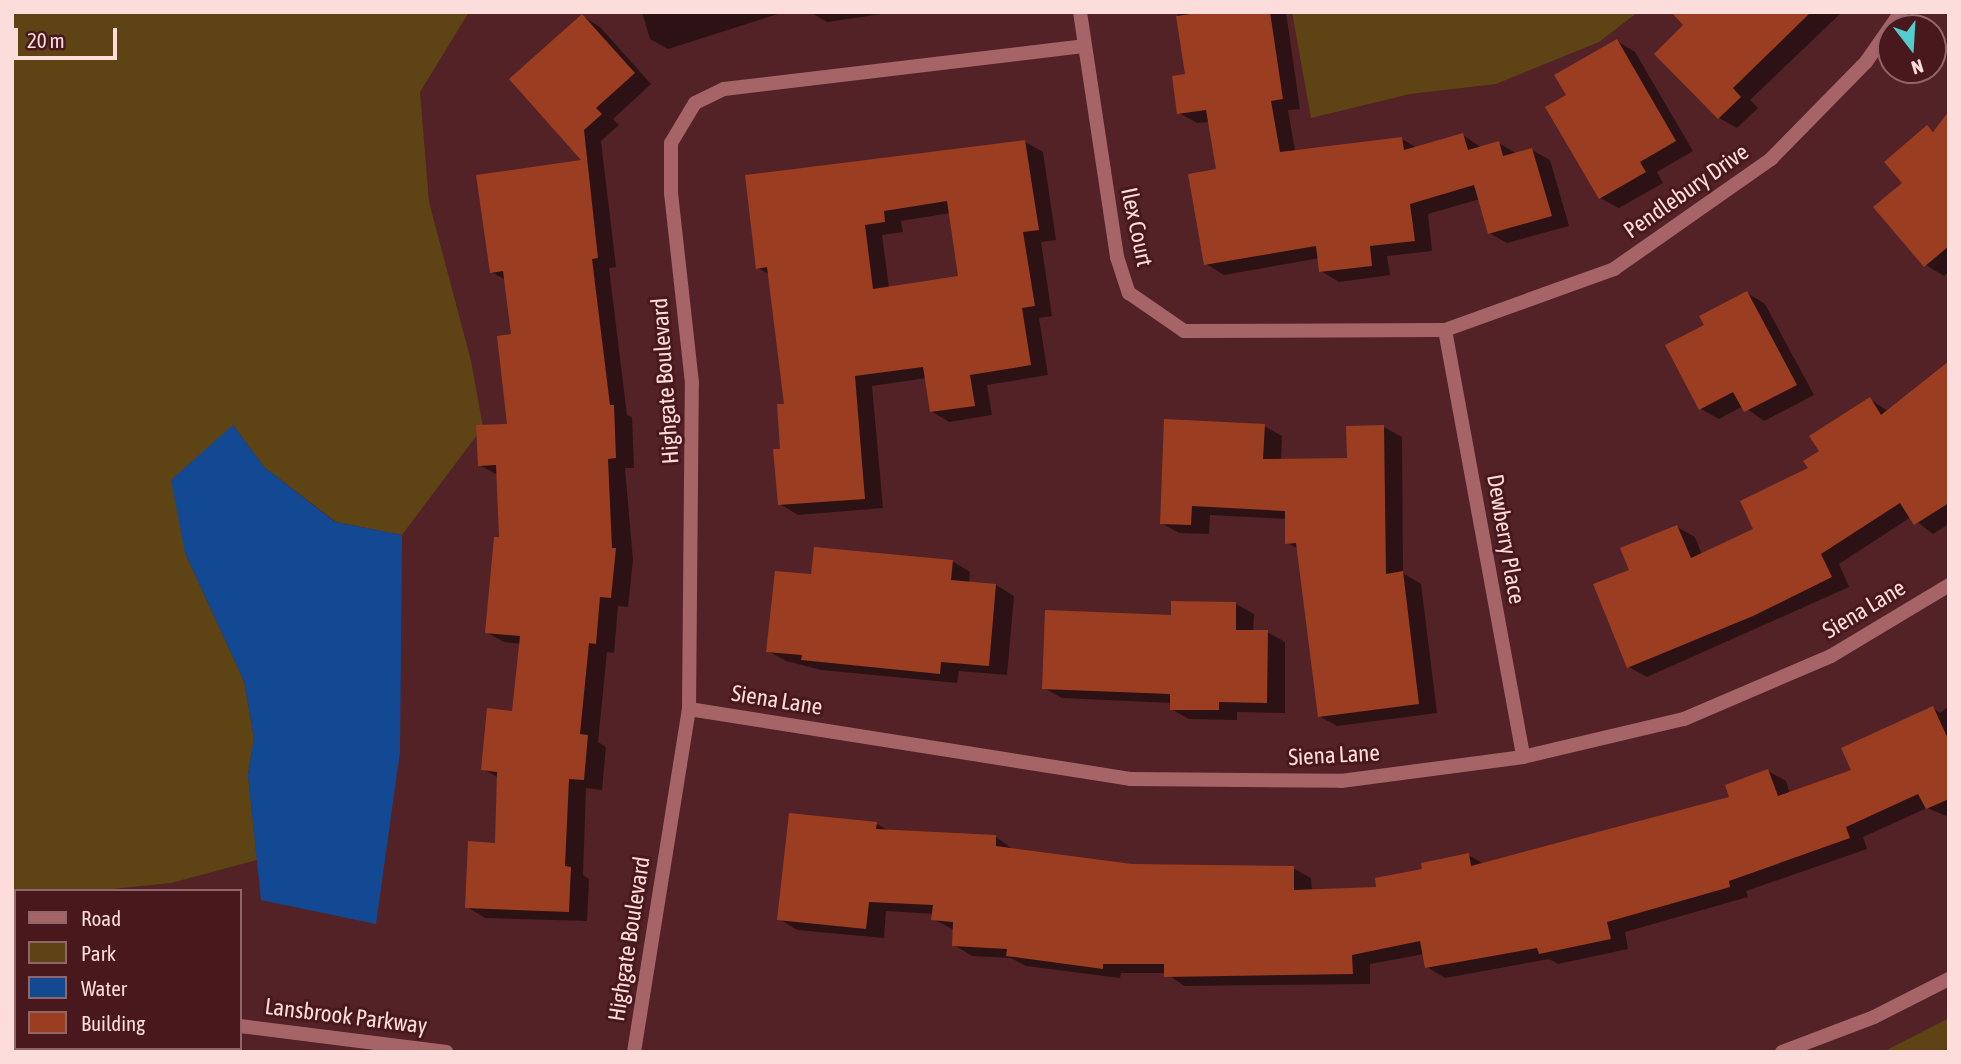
<!DOCTYPE html>
<html>
<head>
<meta charset="utf-8">
<style>
  body { margin:0 }
  #map { position:relative; width:1961px; height:1064px; overflow:hidden; background:#532226; font-family:"Asap Condensed",sans-serif }
  div>[style] { position:absolute }
  [style*='--x'] { left:calc(var(--x)*1px); top:calc(var(--y)*1px); width:calc(var(--w)*1px); rotate:calc(var(--a)*1deg) }
  .green>* { inset:0; background:#5e4315 }
  .water>* { inset:0; background:#124992 }
  .shadow>* { inset:0; background:#0007 }
  .building>* { inset:0; background:#9b3d21 }
  .minor>* { height:14px; margin:-7px; padding:0 7px; transform-origin:7px; border-radius:7px; background:#a76467 }
  .tertiary>* { height:14px; margin:-7px; padding:0 7px; transform-origin:7px; border-radius:7px; background:#a76467 }
  span { translate:-50% -50%; white-space:nowrap; text-align:center; line-height:1.15; -webkit-text-stroke:6px #48181c; paint-order:stroke }
  .street-label { font-size:23px; color:#fddcdc }
  .frame { position:absolute; inset:0; border:14px solid #fddcdc; pointer-events:none }
  .legend { position:absolute; left:14px; top:889px; width:228px; height:161px; box-sizing:border-box; background:#48181c; border:2px solid #906669; margin:0; padding:9px 12px; list-style:none; font-size:21px; color:#fddcdc }
  .legend li { display:flex; align-items:center; gap:14px; height:35px }
  .legend b { width:35px; border:2px solid #906669 }
  .north { position:absolute; left:1877px; top:14px; width:70px; height:70px; box-sizing:border-box; background:#48181c; border:2px solid #906669; border-radius:50%; rotate:163deg; font-size:19px; font-weight:700; line-height:28px; text-align:center; color:#fddcdc }
  .north::after { content:''; display:block; margin:auto; width:24px; height:32px; background:#52cdcf; clip-path:polygon(50% 0,100% 100%,50% 72%,0 100%) }
  .scale { position:absolute; left:14px; top:28px; width:103px; height:32px; box-sizing:border-box; border:4px solid #fddcdc; border-top:0; padding-left:9px; font-size:21px; line-height:24px; white-space:nowrap; color:#fddcdc; -webkit-text-stroke:5px #48181c; paint-order:stroke }
</style>
</head>
<body>
<div id="map">
  <div class="green">
    <i style="clip-path:polygon(12px 12px,469px 12px,420px 92px,429px 202px,471px 361px,483px 427px,402px 535px,336px 522px,264px 467px,233px 425px,185px 553px,244px 681px,254px 738px,248px 775px,257px 860px,171px 883px,92px 891px,16px 891px,12px 898px)"></i>
    <i style="clip-path:polygon(1292px 12px,1638px 12px,1599px 42px,1496px 84px,1410px 94px,1311px 118px)"></i>
    <i style="clip-path:polygon(1949px 1018px,1949px 1052px,1883px 1052px)"></i>
  </div>
  <div class="water">
    <i style="clip-path:polygon(233px 425px,264px 467px,335px 522px,402px 535px,400px 752px,376px 924px,261px 900px,248px 775px,254px 738px,244px 681px,185px 553px,171px 480px)"></i>
  </div>
  <div class="shadow">
    <i style="clip-path:polygon(642px 12px,810px 12px,778px 14px,668px 49px,650px 39px)"></i>
    <i style="clip-path:polygon(810px 12px,896px 12px,827px 22px)"></i>
    <i style="clip-path:polygon(1177px 12px,1286px 12px,1300px 109px,1288px 110px,1295px 151px,1402px 139px,1417px 148px,1463px 135px,1482px 148px,1499px 143px,1517px 154px,1532px 150px,1550px 160px,1569px 226px,1507px 243px,1489px 233px,1480px 199px,1428px 214px,1432px 251px,1387px 256px,1390px 275px,1339px 282px,1321px 271px,1320px 258px,1224px 275px,1206px 264px,1218px 170px,1210px 122px,1197px 123px,1179px 113px,1187px 76px)"></i>
    <i style="clip-path:polygon(1673px 12px,1842px 12px,1750px 100px,1758px 108px,1737px 128px,1719px 118px,1686px 25px)"></i>
    <i style="clip-path:polygon(582px 16px,600px 27px,651px 84px,613px 119px,619px 125px,601px 141px,616px 267px,609px 268px,627px 415px,632px 417px,634px 468px,625px 468px,633px 560px,628px 607px,618px 606px,614px 653px,607px 652px,598px 742px,606px 747px,602px 790px,586px 788px,583px 875px,589px 879px,587px 921px,485px 918px,467px 907px,496px 845px,499px 778px,483px 769px,514px 713px,521px 644px,504px 642px,486px 632px,500px 539px,498px 475px,479px 465px,509px 425px,513px 336px,506px 280px,491px 272px,584px 162px)"></i>
    <i style="clip-path:polygon(1617px 41px,1635px 52px,1693px 151px,1657px 172px,1663px 183px,1619px 208px,1600px 198px)"></i>
    <i style="clip-path:polygon(1949px 114px,1949px 271px,1944px 276px,1926px 265px,1904px 183px,1927px 127px,1935px 132px)"></i>
    <i style="clip-path:polygon(evenodd,1025px 142px,1043px 152px,1056px 240px,1041px 242px,1052px 316px,1039px 318px,1048px 375px,987px 385px,992px 415px,949px 422px,931px 411px,926px 378px,872px 386px,883px 508px,798px 515px,780px 504px,786px 405px,769px 274px,758px 268px,1025px 142px,950px 213px,960px 277px,889px 288px,882px 235px,903px 232px,901px 221px,950px 213px)"></i>
    <i style="clip-path:polygon(1747px 293px,1765px 304px,1814px 395px,1764px 421px,1743px 406px,1719px 419px,1701px 409px,1706px 325px)"></i>
    <i style="clip-path:polygon(1949px 364px,1949px 524px,1933px 534px,1911px 517px,1839px 564px,1849px 587px,1647px 677px,1629px 667px,1631px 570px,1677px 527px,1695px 537px,1702px 555px,1756px 530px,1870px 399px,1889px 412px)"></i>
    <i style="clip-path:polygon(1264px 426px,1282px 436px,1281px 460px,1348px 459px,1384px 427px,1402px 437px,1403px 573px,1421px 584px,1437px 713px,1337px 726px,1319px 716px,1299px 549px,1287px 543px,1287px 519px,1210px 515px,1209px 534px,1179px 533px,1161px 523px)"></i>
    <i style="clip-path:polygon(952px 561px,970px 572px,969px 583px,996px 585px,1014px 596px,1007px 675px,959px 671px,957px 683px,821px 670px,786px 661px,768px 651px,812px 576px)"></i>
    <i style="clip-path:polygon(1236px 604px,1254px 614px,1253px 632px,1267px 632px,1285px 642px,1285px 713px,1237px 712px,1237px 720px,1189px 719px,1171px 709px,1171px 703px,1062px 698px,1044px 688px,1173px 617px)"></i>
    <i style="clip-path:polygon(1949px 706px,1949px 817px,1927px 808px,1863px 837px,1867px 849px,1746px 891px,1748px 897px,1625px 932px,1628px 949px,1558px 964px,1549px 959px,1445px 978px,1427px 967px,1424px 954px,1370px 964px,1370px 984px,1184px 986px,1166px 973px,1121px 973px,1120px 978px,1026px 966px,1011px 958px,972px 956px,954px 945px,954px 930px,933px 919px,934px 914px,886px 911px,884px 938px,797px 930px,779px 919px,877px 824px,891px 832px,996px 837px,1014px 850px,1132px 866px,1293px 868px,1311px 878px,1312px 891px,1379px 889px,1468px 855px,1484px 864px,1732px 798px,1768px 771px,1786px 781px,1790px 794px,1853px 771px,1933px 708px,1940px 713px)"></i>
  </div>
  <div class="building">
    <i style="clip-path:polygon(1205px 12px,1270px 12px,1283px 99px,1271px 101px,1280px 152px,1402px 137px,1404px 150px,1463px 133px,1468px 150px,1499px 141px,1503px 156px,1532px 148px,1552px 216px,1488px 234px,1474px 185px,1410px 204px,1415px 241px,1370px 246px,1372px 266px,1319px 272px,1316px 246px,1204px 265px,1188px 174px,1216px 169px,1206px 110px,1177px 114px,1172px 76px,1185px 74px,1176px 16px)"></i>
    <i style="clip-path:polygon(1671px 12px,1811px 12px,1733px 88px,1741px 97px,1718px 119px,1654px 54px,1683px 25px)"></i>
    <i style="clip-path:polygon(582px 14px,635px 73px,596px 108px,602px 114px,584px 130px,598px 258px,592px 259px,610px 405px,614px 405px,616px 458px,608px 459px,612px 548px,616px 548px,611px 598px,600px 597px,596px 644px,589px 643px,580px 734px,588px 735px,584px 780px,569px 779px,565px 866px,571px 867px,569px 912px,465px 908px,468px 841px,495px 843px,497px 772px,481px 770px,487px 708px,512px 711px,520px 636px,485px 633px,494px 537px,499px 537px,496px 465px,478px 466px,476px 425px,507px 424px,497px 336px,511px 334px,503px 271px,490px 273px,476px 175px,581px 160px,509px 79px)"></i>
    <i style="clip-path:polygon(1617px 39px,1676px 141px,1640px 162px,1646px 172px,1599px 199px,1545px 107px,1566px 95px,1554px 75px)"></i>
    <i style="clip-path:polygon(1949px 111px,1949px 246px,1924px 267px,1873px 207px,1902px 183px,1884px 162px,1927px 125px,1933px 132px)"></i>
    <i style="clip-path:polygon(evenodd,1025px 140px,1039px 230px,1023px 232px,1035px 306px,1022px 308px,1031px 365px,970px 375px,975px 406px,930px 412px,923px 367px,855px 376px,865px 499px,778px 505px,773px 449px,780px 449px,777px 404px,784px 404px,767px 267px,756px 269px,745px 175px,1025px 140px,947px 201px,958px 276px,873px 289px,865px 225px,885px 222px,884px 211px,947px 201px)"></i>
    <i style="clip-path:polygon(1747px 291px,1797px 385px,1744px 412px,1733px 392px,1699px 410px,1665px 345px,1704px 325px,1699px 316px)"></i>
    <i style="clip-path:polygon(1949px 361px,1949px 503px,1914px 525px,1900px 503px,1821px 554px,1832px 577px,1753px 616px,1627px 668px,1593px 584px,1629px 570px,1620px 548px,1677px 525px,1691px 558px,1753px 529px,1740px 501px,1808px 468px,1803px 461px,1819px 451px,1809px 436px,1870px 397px,1881px 415px)"></i>
    <i style="clip-path:polygon(1164px 419px,1265px 424px,1263px 459px,1347px 458px,1346px 426px,1384px 425px,1386px 574px,1403px 571px,1419px 704px,1318px 717px,1296px 543px,1285px 544px,1285px 511px,1192px 506px,1191px 525px,1160px 524px)"></i>
    <i style="clip-path:polygon(814px 547px,953px 560px,951px 580px,996px 584px,989px 666px,941px 662px,940px 674px,801px 660px,802px 655px,766px 652px,775px 571px,811px 574px)"></i>
    <i style="clip-path:polygon(1171px 601px,1236px 602px,1236px 630px,1268px 630px,1267px 703px,1219px 702px,1219px 710px,1170px 710px,1170px 694px,1042px 689px,1045px 610px,1171px 615px)"></i>
    <i style="clip-path:polygon(1933px 706px,1949px 741px,1949px 799px,1926px 809px,1918px 794px,1846px 827px,1850px 838px,1729px 881px,1730px 887px,1607px 922px,1611px 939px,1539px 954px,1537px 948px,1425px 968px,1420px 941px,1352px 955px,1353px 974px,1164px 977px,1164px 964px,1103px 964px,1103px 969px,1006px 956px,1007px 949px,952px 946px,953px 922px,931px 920px,933px 905px,869px 902px,866px 929px,777px 920px,789px 813px,877px 822px,876px 829px,996px 835px,996px 846px,1132px 864px,1294px 866px,1294px 890px,1376px 887px,1375px 878px,1422px 869px,1421px 863px,1469px 853px,1471px 866px,1729px 797px,1725px 785px,1768px 769px,1778px 796px,1851px 770px,1841px 748px)"></i>
  </div>
  <div class="minor">
    <i style="--x:1080;--y:12;--w:248;--a:81.4"></i>
    <i style="--x:1117;--y:257;--w:38;--a:72"></i>
    <i style="--x:1129;--y:293;--w:67;--a:34.6"></i>
    <i style="--x:1184;--y:331;--w:261;--a:-0.2"></i>
    <i style="--x:1445;--y:330;--w:180;--a:-19.8"></i>
    <i style="--x:1614;--y:269;--w:192;--a:-35"></i>
    <i style="--x:1771;--y:159;--w:136;--a:-45.6"></i>
    <i style="--x:1866;--y:62;--w:61;--a:-55"></i>
    <i style="--x:1445;--y:330;--w:434;--a:79.6"></i>
    <i style="--x:689;--y:709;--w:448;--a:9"></i>
    <i style="--x:1131;--y:779;--w:210;--a:0.5"></i>
    <i style="--x:1341;--y:781;--w:184;--a:-7.5"></i>
    <i style="--x:1523;--y:757;--w:165;--a:-13.3"></i>
    <i style="--x:1684;--y:719;--w:160;--a:-23.2"></i>
    <i style="--x:1831;--y:656;--w:138;--a:-31"></i>
    <i style="--x:634;--y:1052;--w:347;--a:-80.9"></i>
    <i style="--x:689;--y:709;--w:326;--a:-89.5"></i>
    <i style="--x:692;--y:383;--w:191;--a:-96.3"></i>
    <i style="--x:671;--y:193;--w:50;--a:-90"></i>
    <i style="--x:671;--y:143;--w:47;--a:-59"></i>
    <i style="--x:695;--y:103;--w:32;--a:-26"></i>
    <i style="--x:724;--y:89;--w:362;--a:-6.8"></i>
  </div>
  <div class="tertiary">
    <i style="--x:12;--y:1016;--w:4;--a:0"></i>
    <i style="--x:240;--y:1026;--w:208;--a:7.2"></i>
    <i style="--x:1782;--y:1052;--w:98;--a:-20.8"></i>
    <i style="--x:1874;--y:1017;--w:84;--a:-26.9"></i>
  </div>
  <div class="street-label">
    <span style="left:1686px;top:191px;rotate:-35deg">Pendlebury Drive</span>
    <span style="left:1137px;top:227px;rotate:78deg">Ilex Court</span>
    <span style="left:665px;top:381px;rotate:-94deg">Highgate Boulevard</span>
    <span style="left:1506px;top:539px;rotate:80deg">Dewberry Place</span>
    <span style="left:1864px;top:609px;rotate:-31deg">Siena Lane</span>
    <span style="left:777px;top:700px;rotate:9deg">Siena Lane</span>
    <span style="left:1334px;top:755px;rotate:-3deg">Siena Lane</span>
    <span style="left:629px;top:939px;rotate:-81deg">Highgate Boulevard</span>
    <span style="left:346px;top:1016px;rotate:7deg">Lansbrook Parkway</span>
  </div>
  <div class="frame"></div>
  <ul class="legend">
  <li><b style="height:9px;background:#a76467"></b>Road</li>
  <li><b style="height:19px;background:#5e4315"></b>Park</li>
  <li><b style="height:19px;background:#124992"></b>Water</li>
  <li><b style="height:19px;background:#9b3d21"></b>Building</li>
  </ul>
  <div class="north">N</div>
  <div class="scale">20 m</div>
</div>
</body>
</html>
